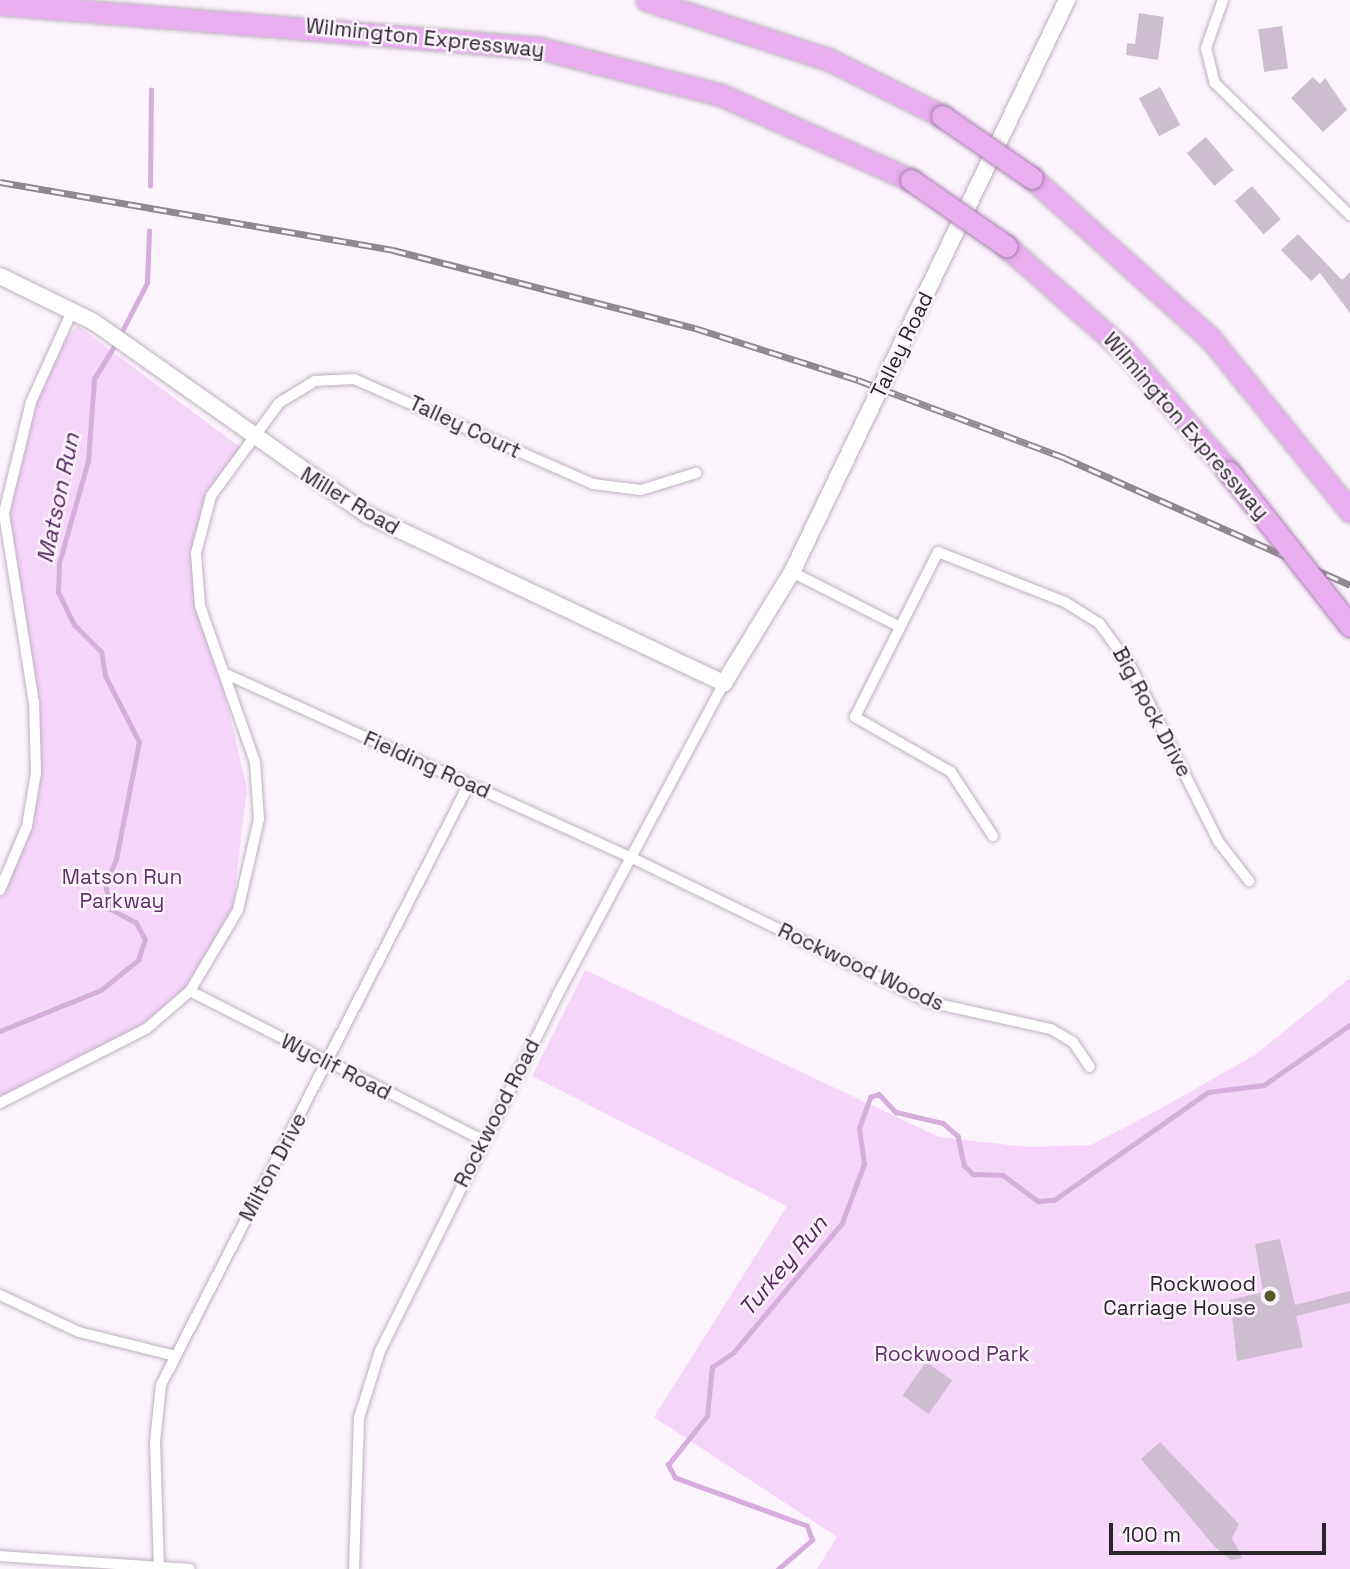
<!DOCTYPE html>
<html>
<head>
<meta charset="utf-8">
<style>
  body { margin:0 }
  #map { position:relative; width:1350px; height:1569px; overflow:hidden; background:#fcf4fd; font-family:"Space Grotesk",sans-serif }
  div>[style] { position:absolute }
  [style*='--x'] { left:calc(var(--x)*1px); top:calc(var(--y)*1px); width:calc(var(--w)*1px); rotate:calc(var(--a)*1deg) }
  .green>* { inset:0; background:#f6d5fb }
  .stream>* { height:4.5px; margin:-2.25px; padding:0 2.25px; transform-origin:2.25px; border-radius:2.25px; background:#d6addc }
  .building>* { inset:0; background:#ccbece; transform-origin:0 0 }
  .roads { filter:drop-shadow(0 0 2px #beb1c0) drop-shadow(0 0 2px #beb1c0) }
  .street>* { height:10px; margin:-5px; padding:0 5px; transform-origin:5px; border-radius:5px; background:#fff }
  .secondary>* { height:16px; margin:-8px; padding:0 8px; transform-origin:8px; border-radius:8px; background:#fff }
  .highway>* { height:21px; margin:-10.5px; padding:0 10.5px; transform-origin:10.5px; border-radius:10.5px; background:#e8aef0 }
  .rail>* { height:7px; margin-top:-3.5px; transform-origin:0; background:repeating-linear-gradient(90deg,#fcf4fd 0 13px,#8f8890 0 26px); box-sizing:border-box; border-block:2px solid #8f8890 }
  .bridges { filter:drop-shadow(0 0 2px #a57eab) drop-shadow(0 0 2px #a57eab) }
  .highway-bridge>* { height:21px; margin:-10.5px; padding:0 10.5px; transform-origin:10.5px; border-radius:10.5px; background:#e8aef0 }
  .dots>* { width:19px; height:19px; translate:-50% -50%; box-sizing:border-box; border:4px solid #fcf4fd; border-radius:50% }
  span { translate:-50% -50%; white-space:nowrap; text-align:center; line-height:1.15; -webkit-text-stroke:5px #fcf4fd; paint-order:stroke }
  .street-label { font-size:21px; color:#29242a }
  .park-label { font-size:21px; color:#62306a }
  .poi-label { font-size:21px; color:#29242a }
  .right { translate:-100% -50%; text-align:right }
  .water-label { font-size:23px; color:#56255e; font-style:italic }
  .scale { position:absolute; left:1109px; top:1523px; width:217px; height:32px; box-sizing:border-box; border:4px solid #29242a; border-top:0; padding-left:9px; font-size:21px; line-height:24px; white-space:nowrap; color:#29242a; -webkit-text-stroke:5px #fcf4fd; paint-order:stroke }
</style>
</head>
<body>
<div id="map">
  <div class="green">
    <i style="clip-path:polygon(78px 326px,241px 448px,211px 496px,196px 572px,247px 788px,231px 924px,190px 991px,120px 1044px,0 1103px,0 889px,27px 826px,36px 773px,34px 703px,4px 513px,21px 433px,53px 349px)"></i>
    <i style="clip-path:polygon(585px 970px,939px 1137px,1028px 1147px,1091px 1145px,1158px 1110px,1255px 1055px,1350px 978px,1350px 1569px,817px 1569px,837px 1537px,654px 1417px,787px 1206px,532px 1076px)"></i>
  </div>
  <div class="stream">
    <i style="--x:150;--y:186;--w:96;--a:-89.4"></i>
    <i style="--x:120;--y:335;--w:59;--a:-62.6"></i>
    <i style="--x:147;--y:283;--w:52;--a:-87.8"></i>
    <i style="--x:0;--y:1031;--w:109;--a:-22.1"></i>
    <i style="--x:101;--y:990;--w:48;--a:-39"></i>
    <i style="--x:138;--y:960;--w:21;--a:-71"></i>
    <i style="--x:145;--y:940;--w:19;--a:-118"></i>
    <i style="--x:136;--y:923;--w:30;--a:-152"></i>
    <i style="--x:110;--y:909;--w:25;--a:-101"></i>
    <i style="--x:105;--y:884;--w:27;--a:-66"></i>
    <i style="--x:116;--y:859;--w:119;--a:-78.9"></i>
    <i style="--x:139;--y:742;--w:74;--a:-117.3"></i>
    <i style="--x:105;--y:676;--w:24;--a:-99"></i>
    <i style="--x:101;--y:652;--w:38;--a:-135"></i>
    <i style="--x:74;--y:625;--w:37;--a:-116"></i>
    <i style="--x:58;--y:592;--w:29;--a:-88"></i>
    <i style="--x:59;--y:563;--w:106;--a:-74.1"></i>
    <i style="--x:88;--y:461;--w:82;--a:-85.8"></i>
    <i style="--x:94;--y:379;--w:42;--a:-58.6"></i>
    <i style="--x:778;--y:1569;--w:45;--a:-40.5"></i>
    <i style="--x:812;--y:1540;--w:15;--a:-110"></i>
    <i style="--x:807;--y:1526;--w:140;--a:-160"></i>
    <i style="--x:675;--y:1478;--w:15;--a:-118"></i>
    <i style="--x:668;--y:1465;--w:63;--a:-51.5"></i>
    <i style="--x:707;--y:1416;--w:49;--a:-84.2"></i>
    <i style="--x:712;--y:1367;--w:25;--a:-34"></i>
    <i style="--x:733;--y:1353;--w:170;--a:-50"></i>
    <i style="--x:842;--y:1223;--w:63;--a:-69.6"></i>
    <i style="--x:864;--y:1164;--w:36;--a:-98"></i>
    <i style="--x:859;--y:1128;--w:33;--a:-70"></i>
    <i style="--x:870;--y:1097;--w:9;--a:-18"></i>
    <i style="--x:879;--y:1094;--w:25;--a:47"></i>
    <i style="--x:896;--y:1112;--w:48;--a:13.2"></i>
    <i style="--x:943;--y:1123;--w:20;--a:41"></i>
    <i style="--x:958;--y:1136;--w:30;--a:78"></i>
    <i style="--x:964;--y:1165;--w:13;--a:45"></i>
    <i style="--x:973;--y:1174;--w:30;--a:2"></i>
    <i style="--x:1003;--y:1175;--w:44;--a:36.6"></i>
    <i style="--x:1038;--y:1201;--w:16;--a:-4"></i>
    <i style="--x:1054;--y:1200;--w:188;--a:-35"></i>
    <i style="--x:1208;--y:1092;--w:56;--a:-7.1"></i>
    <i style="--x:1264;--y:1085;--w:105;--a:-34.9"></i>
  </div>
  <div class="building">
    <i style="clip-path:polygon(1139px 13px,1164px 17px,1158px 60px,1126px 55px,1127px 43px,1135px 44px)"></i>
    <i style="left:1282px;top:26px;width:43px;height:24px;rotate:82deg"></i>
    <i style="clip-path:polygon(1313px 77px,1320px 84px,1325px 78px,1347px 110px,1323px 132px,1291px 98px)"></i>
    <i style="left:1160px;top:87px;width:43px;height:24px;rotate:62deg"></i>
    <i style="left:1206px;top:137px;width:43px;height:25px;rotate:50deg"></i>
    <i style="left:1252px;top:186px;width:44px;height:23px;rotate:49deg"></i>
    <i style="clip-path:polygon(1298px 234px,1342px 280px,1350px 272px,1350px 313px,1320px 273px,1311px 281px,1281px 250px)"></i>
    <i style="clip-path:polygon(1280px 1239px,1295px 1305px,1350px 1291px,1350px 1303px,1296px 1316px,1303px 1347px,1237px 1361px,1230px 1300px,1263px 1292px,1255px 1244px)"></i>
    <i style="left:926px;top:1362px;width:32px;height:41px;rotate:35deg"></i>
    <i style="clip-path:polygon(1160px 1442px,1239px 1524px,1232px 1538px,1242px 1558px,1231px 1560px,1215px 1547px,1141px 1459px)"></i>
  </div>
  <div class="roads">
    <div class="street">
      <i style="--x:1223;--y:0;--w:51;--a:109.5"></i>
      <i style="--x:1206;--y:48;--w:36;--a:76"></i>
      <i style="--x:1215;--y:83;--w:189;--a:44.4"></i>
      <i style="--x:792;--y:572;--w:119;--a:27"></i>
      <i style="--x:224;--y:673;--w:446;--a:24.4"></i>
      <i style="--x:630;--y:857;--w:332;--a:25.9"></i>
      <i style="--x:929;--y:1002;--w:125;--a:12.5"></i>
      <i style="--x:1051;--y:1029;--w:26;--a:31"></i>
      <i style="--x:1073;--y:1042;--w:30;--a:56"></i>
      <i style="--x:993;--y:836;--w:77;--a:-123.3"></i>
      <i style="--x:951;--y:772;--w:111;--a:-150.2"></i>
      <i style="--x:855;--y:717;--w:185;--a:-63.3"></i>
      <i style="--x:938;--y:552;--w:136;--a:21.5"></i>
      <i style="--x:1065;--y:602;--w:40;--a:32"></i>
      <i style="--x:1099;--y:623;--w:54;--a:54"></i>
      <i style="--x:1131;--y:667;--w:195;--a:63.4"></i>
      <i style="--x:1218;--y:841;--w:51;--a:52.2"></i>
      <i style="--x:0;--y:890;--w:69;--a:-67.1"></i>
      <i style="--x:27;--y:826;--w:54;--a:-80.4"></i>
      <i style="--x:36;--y:773;--w:70;--a:-91.6"></i>
      <i style="--x:34;--y:703;--w:192;--a:-99"></i>
      <i style="--x:4;--y:513;--w:114;--a:-76.3"></i>
      <i style="--x:31;--y:402;--w:102;--a:-65.7"></i>
      <i style="--x:190;--y:991;--w:330;--a:27"></i>
      <i style="--x:0;--y:1103;--w:164;--a:-26.9"></i>
      <i style="--x:146;--y:1029;--w:58;--a:-40.8"></i>
      <i style="--x:190;--y:991;--w:94;--a:-59.3"></i>
      <i style="--x:238;--y:910;--w:93;--a:-77"></i>
      <i style="--x:259;--y:819;--w:57;--a:-94"></i>
      <i style="--x:255;--y:762;--w:165;--a:-109.4"></i>
      <i style="--x:200;--y:606;--w:53;--a:-94.3"></i>
      <i style="--x:196;--y:553;--w:59;--a:-75.3"></i>
      <i style="--x:211;--y:496;--w:115;--a:-53.8"></i>
      <i style="--x:279;--y:403;--w:42;--a:-31.4"></i>
      <i style="--x:315;--y:381;--w:39;--a:-3"></i>
      <i style="--x:354;--y:379;--w:261;--a:23.7"></i>
      <i style="--x:593;--y:484;--w:48;--a:7.1"></i>
      <i style="--x:641;--y:490;--w:58;--a:-17.2"></i>
      <i style="--x:0;--y:1295;--w:87;--a:25.1"></i>
      <i style="--x:79;--y:1332;--w:99;--a:14"></i>
      <i style="--x:0;--y:1556;--w:190;--a:3.9"></i>
      <i style="--x:159;--y:1569;--w:127;--a:-91.8"></i>
      <i style="--x:155;--y:1442;--w:57;--a:-84"></i>
      <i style="--x:161;--y:1385;--w:675;--a:-62.87"></i>
      <i style="--x:354;--y:1569;--w:151;--a:-88.1"></i>
      <i style="--x:359;--y:1418;--w:70;--a:-72.6"></i>
      <i style="--x:380;--y:1351;--w:399;--a:-63.5"></i>
      <i style="--x:558;--y:994;--w:353;--a:-61.9"></i>
    </div>
    <div class="secondary">
      <i style="--x:0;--y:276;--w:105;--a:26.1"></i>
      <i style="--x:94;--y:322;--w:335;--a:35.2"></i>
      <i style="--x:368;--y:515;--w:394;--a:25.3"></i>
      <i style="--x:724;--y:683;--w:130;--a:-58.5"></i>
      <i style="--x:792;--y:572;--w:635;--a:-64.32"></i>
    </div>
    <div class="highway">
      <i style="--x:647;--y:0;--w:193;--a:18.2"></i>
      <i style="--x:830;--y:60;--w:125;--a:26.6"></i>
      <i style="--x:0;--y:4;--w:541;--a:4.67"></i>
      <i style="--x:539;--y:48;--w:188;--a:14.5"></i>
      <i style="--x:721;--y:95;--w:208;--a:24.1"></i>
      <i style="--x:1032;--y:178;--w:239;--a:42"></i>
      <i style="--x:1210;--y:338;--w:223;--a:51"></i>
      <i style="--x:1006;--y:246;--w:156;--a:41.4"></i>
      <i style="--x:1123;--y:349;--w:162;--a:49.2"></i>
    </div>
  </div>
  <div class="rail">
    <i style="--x:0;--y:182;--w:399;--a:9.8"></i>
    <i style="--x:393;--y:250;--w:312;--a:14.5"></i>
    <i style="--x:695;--y:328;--w:171;--a:17.7"></i>
    <i style="--x:858;--y:380;--w:221;--a:20.6"></i>
    <i style="--x:1065;--y:458;--w:312;--a:24"></i>
  </div>
  <div class="bridges">
    <div class="highway-bridge">
      <i style="--x:942;--y:116;--w:109;--a:34.6"></i>
      <i style="--x:911;--y:180;--w:116;--a:34.8"></i>
      <i style="--x:1229;--y:472;--w:196;--a:51.8"></i>
    </div>
  </div>
  <div class="dots">
    <i style="left:1270px;top:1296px;background:#585b28"></i>
  </div>
  <div class="street-label">
    <span style="left:425px;top:38px;rotate:6deg">Wilmington Expressway</span>
    <span style="left:902px;top:345px;rotate:-64deg">Talley Road</span>
    <span style="left:1186px;top:426px;rotate:49deg">Wilmington Expressway</span>
    <span style="left:465px;top:427px;rotate:25deg">Talley Court</span>
    <span style="left:350px;top:501px;rotate:31deg">Miller Road</span>
    <span style="left:1152px;top:712px;rotate:62deg">Big Rock Drive</span>
    <span style="left:427px;top:765px;rotate:24deg">Fielding Road</span>
    <span style="left:861px;top:967px;rotate:25deg">Rockwood Woods</span>
    <span style="left:336px;top:1067px;rotate:27deg">Wyclif Road</span>
    <span style="left:497px;top:1113px;rotate:-63deg">Rockwood Road</span>
    <span style="left:273px;top:1167px;rotate:-62deg">Milton Drive</span>
  </div>
  <div class="park-label">
    <span style="left:122px;top:889px">Matson Run<br>Parkway</span>
    <span style="left:952px;top:1354px">Rockwood Park</span>
  </div>
  <div class="poi-label">
    <span class="right" style="left:1256px;top:1296px">Rockwood<br>Carriage House</span>
  </div>
  <div class="water-label">
    <span style="left:58px;top:498px;rotate:-78deg">Matson Run</span>
    <span style="left:783px;top:1266px;rotate:-50deg">Turkey Run</span>
  </div>
  <div class="scale">100 m</div>
</div>
</body>
</html>
